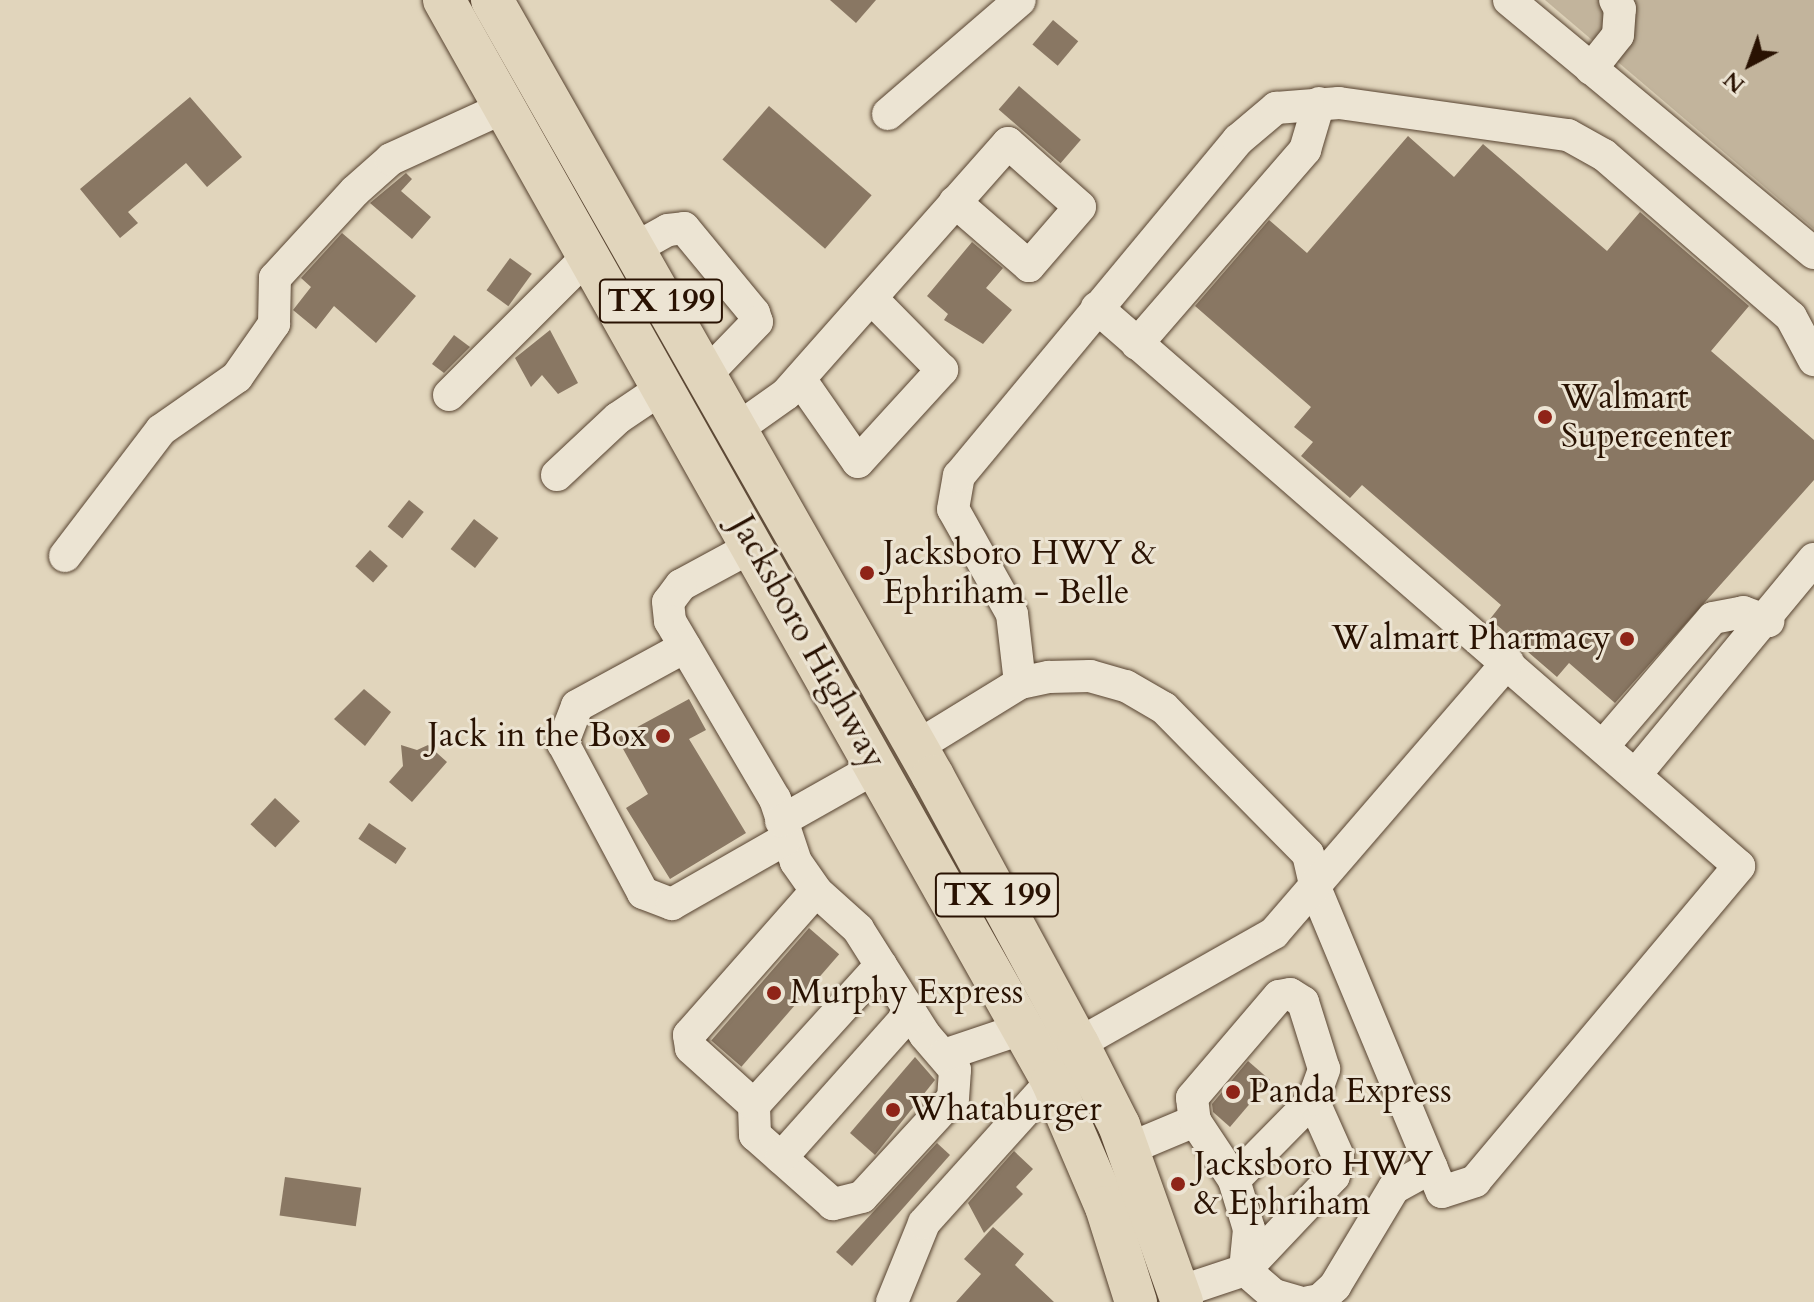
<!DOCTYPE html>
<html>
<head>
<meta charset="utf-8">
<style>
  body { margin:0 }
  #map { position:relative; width:1814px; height:1302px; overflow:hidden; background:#e1d5bc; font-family:Cardo,serif }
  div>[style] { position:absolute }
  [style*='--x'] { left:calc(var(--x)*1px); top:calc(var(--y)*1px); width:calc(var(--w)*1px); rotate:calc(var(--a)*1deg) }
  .green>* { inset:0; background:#c2b49c }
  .building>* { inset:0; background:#897763; transform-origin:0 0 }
  .roads { filter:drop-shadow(0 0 2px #574330) drop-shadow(0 0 2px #574330) }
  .minor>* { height:32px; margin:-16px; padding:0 16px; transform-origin:16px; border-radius:16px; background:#ece4d3 }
  .major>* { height:42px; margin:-21px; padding:0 21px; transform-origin:21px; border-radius:21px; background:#e1d5bc }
  .dots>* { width:22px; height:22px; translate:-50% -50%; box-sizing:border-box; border:4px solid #ece4d3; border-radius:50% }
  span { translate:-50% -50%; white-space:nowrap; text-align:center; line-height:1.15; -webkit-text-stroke:6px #ece4d3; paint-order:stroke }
  .shield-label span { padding:2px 6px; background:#ece4d3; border:2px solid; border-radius:6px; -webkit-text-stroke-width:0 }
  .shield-label { font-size:32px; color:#291202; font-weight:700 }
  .poi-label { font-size:34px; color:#291202 }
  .left { translate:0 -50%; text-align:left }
  .right { translate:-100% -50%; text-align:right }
  .street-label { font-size:34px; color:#291202 }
  .north { position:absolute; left:1710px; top:24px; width:80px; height:80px; -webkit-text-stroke:6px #ece4d3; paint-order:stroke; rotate:221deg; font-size:22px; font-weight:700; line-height:32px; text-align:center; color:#291202 }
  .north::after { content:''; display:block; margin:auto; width:28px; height:36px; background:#291202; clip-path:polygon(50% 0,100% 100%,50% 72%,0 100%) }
</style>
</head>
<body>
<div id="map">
  <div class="green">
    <i style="clip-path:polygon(1545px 0,1814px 0,1814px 229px)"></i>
  </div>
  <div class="building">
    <i style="clip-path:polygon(830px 0,876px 0,856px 23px)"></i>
    <i style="left:1053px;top:20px;width:33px;height:32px;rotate:40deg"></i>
    <i style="left:1019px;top:86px;width:82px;height:31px;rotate:41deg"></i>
    <i style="clip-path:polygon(190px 97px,242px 157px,207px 187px,186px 163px,128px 212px,138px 223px,120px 238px,80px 189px)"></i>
    <i style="left:769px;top:106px;width:136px;height:71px;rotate:41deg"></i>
    <i style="clip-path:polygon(1408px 136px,1454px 177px,1483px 144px,1607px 251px,1640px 212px,1749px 306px,1711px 351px,1814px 440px,1814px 480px,1615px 703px,1569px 663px,1557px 677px,1490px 619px,1501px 605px,1362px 485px,1350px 498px,1301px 456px,1313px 442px,1294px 427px,1311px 407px,1195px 306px,1269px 220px,1307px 253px)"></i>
    <i style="clip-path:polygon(406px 173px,412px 179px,401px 191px,431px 217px,412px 239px,370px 203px)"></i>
    <i style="clip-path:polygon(342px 233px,416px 296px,376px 343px,334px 306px,316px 329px,293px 310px,311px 287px,301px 278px)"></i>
    <i style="clip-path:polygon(972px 242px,1003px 268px,986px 288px,1012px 310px,983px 344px,944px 320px,948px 314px,927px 296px)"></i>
    <i style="left:510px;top:258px;width:27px;height:40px;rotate:36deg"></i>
    <i style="clip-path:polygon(550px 330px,578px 383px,558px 394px,542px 375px,531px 387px,515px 358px)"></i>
    <i style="clip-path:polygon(454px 335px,470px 347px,444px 373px,432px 364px)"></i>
    <i style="left:409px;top:500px;width:19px;height:34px;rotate:39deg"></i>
    <i style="left:474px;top:519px;width:31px;height:38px;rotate:38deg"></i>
    <i style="left:370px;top:550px;width:24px;height:22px;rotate:42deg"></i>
    <i style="clip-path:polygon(364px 689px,391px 712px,365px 746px,334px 719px)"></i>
    <i style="clip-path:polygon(689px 699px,706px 730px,689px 739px,746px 833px,670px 879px,626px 808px,648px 794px,617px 738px)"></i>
    <i style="clip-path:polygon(401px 745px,417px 750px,428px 745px,447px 762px,412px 802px,389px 782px,403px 766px)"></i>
    <i style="left:275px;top:798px;width:34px;height:36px;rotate:43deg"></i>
    <i style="left:369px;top:823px;width:45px;height:19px;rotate:34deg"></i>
    <i style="left:809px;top:928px;width:40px;height:149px;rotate:41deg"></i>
    <i style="clip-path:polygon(915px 1057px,935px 1080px,875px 1155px,850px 1133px)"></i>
    <i style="clip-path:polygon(1248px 1061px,1270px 1080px,1230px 1127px,1213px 1112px,1212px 1104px)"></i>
    <i style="clip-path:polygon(937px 1143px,950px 1155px,852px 1266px,836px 1252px)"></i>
    <i style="clip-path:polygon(1014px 1151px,1033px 1169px,1016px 1187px,1023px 1194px,984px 1233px,968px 1203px)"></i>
    <i style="left:285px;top:1177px;width:77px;height:39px;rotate:8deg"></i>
    <i style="clip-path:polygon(993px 1227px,1024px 1254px,1015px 1265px,1054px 1302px,956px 1302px,981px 1274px,964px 1259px)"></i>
  </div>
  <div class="roads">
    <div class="minor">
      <i style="--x:1509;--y:0;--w:396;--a:39.7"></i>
      <i style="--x:1591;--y:69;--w:43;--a:-51.5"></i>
      <i style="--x:1618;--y:35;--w:26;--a:-86"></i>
      <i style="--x:1620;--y:9;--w:10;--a:-119"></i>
      <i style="--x:888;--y:114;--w:174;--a:-40.8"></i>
      <i style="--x:632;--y:250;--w:41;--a:-29.1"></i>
      <i style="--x:668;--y:230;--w:16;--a:-7"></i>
      <i style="--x:684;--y:228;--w:110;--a:50.5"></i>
      <i style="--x:754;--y:313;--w:9;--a:72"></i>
      <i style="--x:757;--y:322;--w:78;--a:134"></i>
      <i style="--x:1137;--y:344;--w:257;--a:-49.1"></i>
      <i style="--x:1305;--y:150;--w:49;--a:-73.4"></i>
      <i style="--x:800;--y:379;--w:101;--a:55.1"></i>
      <i style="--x:858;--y:462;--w:125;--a:-47.6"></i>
      <i style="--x:942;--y:370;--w:101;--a:-134.6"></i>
      <i style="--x:449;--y:395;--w:198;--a:-45"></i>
      <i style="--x:734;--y:431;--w:64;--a:-35.4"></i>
      <i style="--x:786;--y:394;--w:335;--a:-48.5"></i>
      <i style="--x:1008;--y:143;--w:96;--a:41.6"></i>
      <i style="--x:1080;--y:207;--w:78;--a:130.8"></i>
      <i style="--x:1029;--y:266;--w:98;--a:-139.1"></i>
      <i style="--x:557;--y:475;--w:83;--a:-43.1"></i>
      <i style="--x:618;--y:418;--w:55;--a:-34"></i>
      <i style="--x:755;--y:545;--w:84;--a:151.6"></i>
      <i style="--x:681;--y:585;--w:21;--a:127"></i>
      <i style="--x:668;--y:602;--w:19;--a:84"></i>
      <i style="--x:670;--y:621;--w:207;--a:59.5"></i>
      <i style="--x:775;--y:799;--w:66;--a:71.6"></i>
      <i style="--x:796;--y:862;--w:35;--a:55"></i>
      <i style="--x:816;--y:891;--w:57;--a:42.1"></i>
      <i style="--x:858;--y:929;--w:125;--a:57.7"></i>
      <i style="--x:925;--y:1035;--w:46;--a:49.4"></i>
      <i style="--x:955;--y:1070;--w:28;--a:94"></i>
      <i style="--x:953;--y:1098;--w:134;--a:132.6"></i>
      <i style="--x:862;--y:1197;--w:30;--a:166"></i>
      <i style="--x:833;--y:1204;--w:104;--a:-138.5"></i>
      <i style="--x:755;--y:1135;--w:30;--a:-92"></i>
      <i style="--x:754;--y:1105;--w:85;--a:-137.9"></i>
      <i style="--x:691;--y:1048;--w:13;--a:-99"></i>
      <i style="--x:689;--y:1035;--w:192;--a:-48.6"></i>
      <i style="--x:65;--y:556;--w:158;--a:-52.7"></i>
      <i style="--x:161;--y:430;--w:93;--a:-34.9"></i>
      <i style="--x:237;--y:377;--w:65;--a:-55.1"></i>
      <i style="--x:274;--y:324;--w:46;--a:-88.8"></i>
      <i style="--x:275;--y:278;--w:118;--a:-47.4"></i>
      <i style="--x:355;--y:191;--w:48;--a:-41.6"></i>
      <i style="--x:391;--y:159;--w:125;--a:-24.5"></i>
      <i style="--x:685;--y:647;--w:123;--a:151.4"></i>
      <i style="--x:577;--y:706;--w:40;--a:111"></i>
      <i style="--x:563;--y:743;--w:170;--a:61.9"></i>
      <i style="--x:643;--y:893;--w:31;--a:21"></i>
      <i style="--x:672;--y:904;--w:131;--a:-29.7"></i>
      <i style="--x:1020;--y:683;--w:69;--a:-96.6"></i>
      <i style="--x:1012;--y:614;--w:120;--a:-119.3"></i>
      <i style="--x:953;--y:509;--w:34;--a:-80"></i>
      <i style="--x:959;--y:476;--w:437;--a:-50.3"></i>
      <i style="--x:1238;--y:140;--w:50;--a:-40.1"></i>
      <i style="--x:1276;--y:108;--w:63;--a:-4.5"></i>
      <i style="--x:1339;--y:103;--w:231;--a:8"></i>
      <i style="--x:1568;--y:135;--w:41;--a:29.1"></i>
      <i style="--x:1604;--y:155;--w:247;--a:40.9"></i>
      <i style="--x:1791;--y:317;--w:49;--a:61.9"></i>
      <i style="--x:1604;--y:745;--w:167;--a:-49.4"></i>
      <i style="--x:1713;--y:618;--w:31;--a:-11"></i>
      <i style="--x:1743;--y:612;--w:27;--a:20"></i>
      <i style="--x:916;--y:747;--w:122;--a:-31.6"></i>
      <i style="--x:1020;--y:683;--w:30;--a:-12"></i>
      <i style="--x:1049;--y:677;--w:41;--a:-1.4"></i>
      <i style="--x:1090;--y:676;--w:37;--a:16"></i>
      <i style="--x:1126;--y:686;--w:44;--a:30.1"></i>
      <i style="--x:1164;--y:708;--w:205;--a:45.4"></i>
      <i style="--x:1308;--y:854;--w:37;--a:77"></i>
      <i style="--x:1316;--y:890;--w:327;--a:67.4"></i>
      <i style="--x:1442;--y:1192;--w:35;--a:-18"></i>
      <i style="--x:1475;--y:1181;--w:411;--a:-50"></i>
      <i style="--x:1739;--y:866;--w:851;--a:-139"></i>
      <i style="--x:1636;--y:774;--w:279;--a:-50.4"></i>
      <i style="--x:781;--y:821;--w:110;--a:-29.4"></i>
      <i style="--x:1078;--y:1044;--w:225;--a:-29.5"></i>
      <i style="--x:1274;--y:933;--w:358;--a:-49.2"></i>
      <i style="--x:944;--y:1055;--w:84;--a:-18.6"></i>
      <i style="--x:754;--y:1105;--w:189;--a:-47.8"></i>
      <i style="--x:1128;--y:1149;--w:73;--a:-22.7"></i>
      <i style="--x:781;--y:1158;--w:195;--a:-48.3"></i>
      <i style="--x:1234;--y:1180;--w:112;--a:-45.4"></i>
      <i style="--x:1245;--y:1270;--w:38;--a:41"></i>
      <i style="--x:1274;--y:1295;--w:25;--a:16"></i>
      <i style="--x:1179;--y:1292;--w:70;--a:-18.4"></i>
      <i style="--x:1245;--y:1270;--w:129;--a:-46.6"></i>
      <i style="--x:1334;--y:1176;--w:20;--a:-79"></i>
      <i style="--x:1338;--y:1156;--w:61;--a:-114.1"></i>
      <i style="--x:1313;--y:1100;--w:33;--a:-70"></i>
      <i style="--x:1324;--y:1069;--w:70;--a:-107.4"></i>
      <i style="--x:1303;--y:1002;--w:15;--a:-148"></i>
      <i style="--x:1290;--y:994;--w:11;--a:170"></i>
      <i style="--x:1279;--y:996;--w:134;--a:130.5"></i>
      <i style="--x:1192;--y:1098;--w:23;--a:83"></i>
      <i style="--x:1195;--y:1121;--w:71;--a:56.5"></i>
      <i style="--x:1234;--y:1180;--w:51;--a:73"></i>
      <i style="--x:1249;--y:1229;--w:41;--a:95.6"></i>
      <i style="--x:892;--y:1302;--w:85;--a:-67.9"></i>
      <i style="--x:924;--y:1223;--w:191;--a:-48"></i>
      <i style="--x:1309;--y:1302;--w:11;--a:-10"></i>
      <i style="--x:1320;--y:1300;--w:21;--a:-43"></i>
      <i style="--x:1335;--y:1286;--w:114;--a:-59"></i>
      <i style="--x:1394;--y:1188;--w:43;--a:-28.9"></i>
    </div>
    <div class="major">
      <i style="--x:444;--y:0;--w:1240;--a:60.64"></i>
      <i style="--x:1052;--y:1081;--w:137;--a:66.8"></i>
      <i style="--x:1106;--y:1207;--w:100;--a:72.5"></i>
      <i style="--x:492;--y:0;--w:893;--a:60.39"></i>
      <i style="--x:933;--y:776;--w:305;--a:61.6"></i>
      <i style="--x:1078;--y:1044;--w:91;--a:63.2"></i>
      <i style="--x:1119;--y:1125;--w:188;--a:70.4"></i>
    </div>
  </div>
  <div class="dots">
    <i style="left:1545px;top:417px;background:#8f2418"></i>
    <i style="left:867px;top:573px;background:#8f2418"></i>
    <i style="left:1627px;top:639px;background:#8f2418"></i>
    <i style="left:663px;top:736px;background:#8f2418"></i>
    <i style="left:774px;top:993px;background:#8f2418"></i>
    <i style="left:1233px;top:1092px;background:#8f2418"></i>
    <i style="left:893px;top:1110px;background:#8f2418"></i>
    <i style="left:1178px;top:1184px;background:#8f2418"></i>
  </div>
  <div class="shield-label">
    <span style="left:661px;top:301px">TX 199</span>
    <span style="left:997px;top:895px">TX 199</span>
  </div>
  <div class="poi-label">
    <span class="left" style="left:1561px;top:417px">Walmart<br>Supercenter</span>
    <span class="left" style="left:883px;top:573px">Jacksboro HWY &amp;<br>Ephriham - Belle</span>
    <span class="right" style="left:1611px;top:639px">Walmart Pharmacy</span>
    <span class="right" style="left:647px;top:736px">Jack in the Box</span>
    <span class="left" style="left:790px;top:993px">Murphy Express</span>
    <span class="left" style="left:1249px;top:1092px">Panda Express</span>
    <span class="left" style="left:909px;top:1110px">Whataburger</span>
    <span class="left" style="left:1194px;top:1184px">Jacksboro HWY<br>&amp; Ephriham</span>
  </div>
  <div class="street-label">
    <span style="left:808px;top:642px;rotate:61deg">Jacksboro Highway</span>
  </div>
  <div class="north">N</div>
</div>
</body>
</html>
